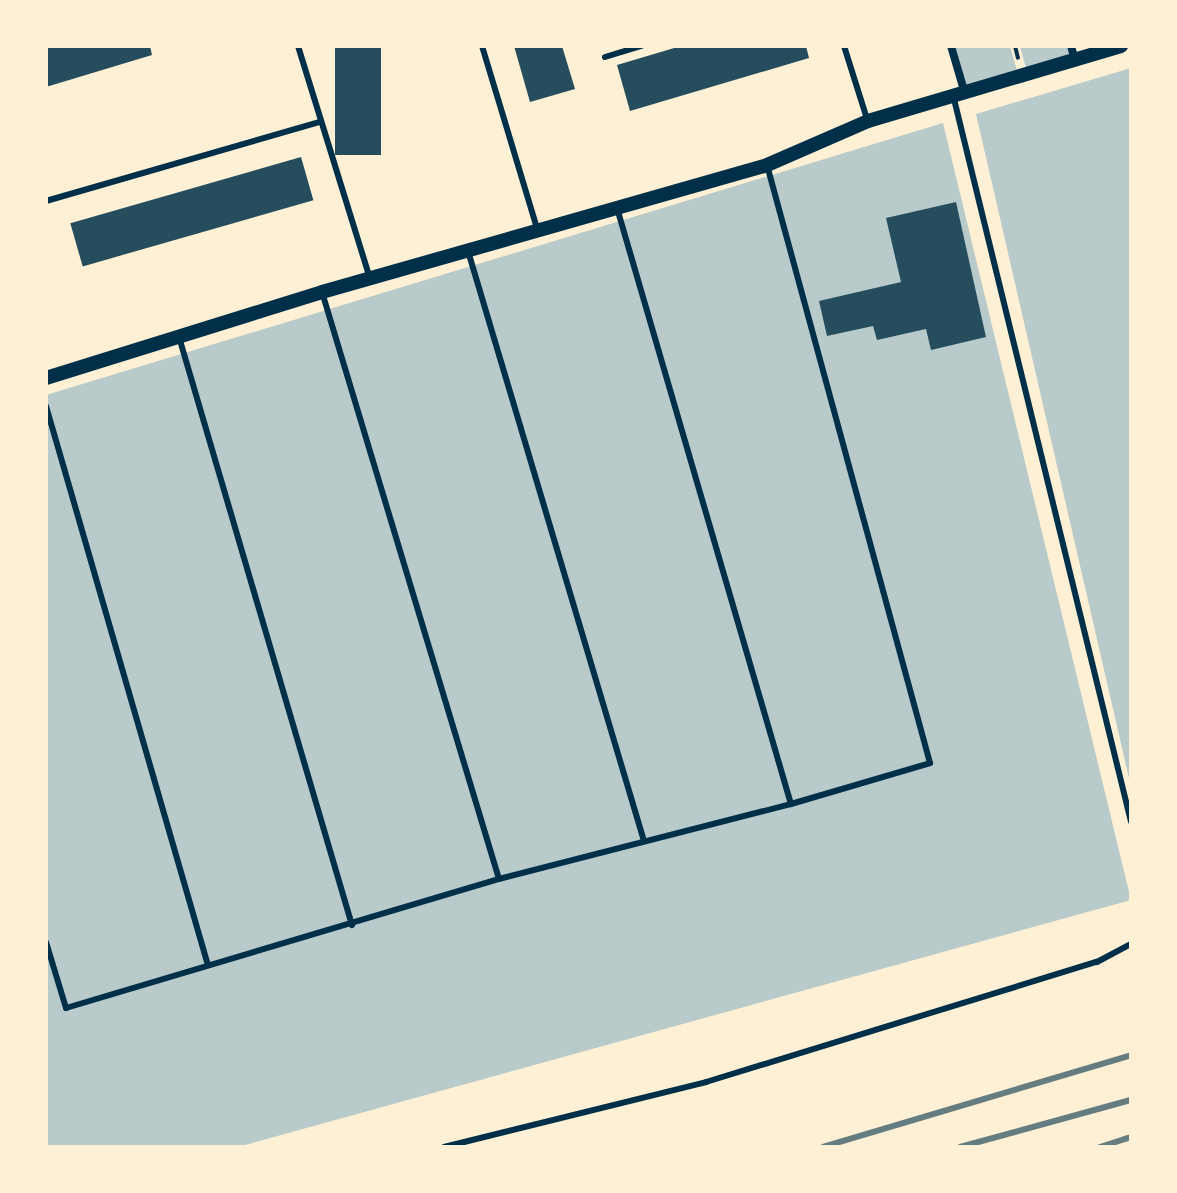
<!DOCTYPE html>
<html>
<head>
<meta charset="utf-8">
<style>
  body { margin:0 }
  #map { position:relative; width:1177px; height:1193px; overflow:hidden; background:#fdf0d5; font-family:Rubik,sans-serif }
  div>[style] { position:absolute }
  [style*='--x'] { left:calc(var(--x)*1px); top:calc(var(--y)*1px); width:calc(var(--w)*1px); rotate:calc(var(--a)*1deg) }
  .green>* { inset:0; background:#b9caca }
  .building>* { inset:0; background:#264d5e; transform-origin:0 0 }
  .path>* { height:4px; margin:-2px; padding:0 2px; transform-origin:2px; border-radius:2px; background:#003049 }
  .service>* { height:6px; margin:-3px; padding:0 3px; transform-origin:3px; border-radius:3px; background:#003049 }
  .minor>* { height:8px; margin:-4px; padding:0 4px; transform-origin:4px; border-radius:4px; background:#003049 }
  .tertiary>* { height:14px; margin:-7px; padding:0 7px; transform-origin:7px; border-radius:7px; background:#003049 }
  .rail>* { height:6px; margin:-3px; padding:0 3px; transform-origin:3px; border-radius:3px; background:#657d81 }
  span { translate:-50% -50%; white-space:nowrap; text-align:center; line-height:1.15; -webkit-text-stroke:7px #fdf0d5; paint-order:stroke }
  .frame { position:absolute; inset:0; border:48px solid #fdf0d5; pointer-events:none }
</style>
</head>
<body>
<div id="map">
  <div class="green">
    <i style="clip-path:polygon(955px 46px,1010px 46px,1018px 74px,967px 89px)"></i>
    <i style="clip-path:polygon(1020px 46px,1069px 46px,1073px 58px,1027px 72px)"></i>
    <i style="clip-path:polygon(1131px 68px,1131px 787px,976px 114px)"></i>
    <i style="clip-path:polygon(943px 123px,1131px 900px,238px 1147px,46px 1147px,46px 395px)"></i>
  </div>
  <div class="building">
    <i style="clip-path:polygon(46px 46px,150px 46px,152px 55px,46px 87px)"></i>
    <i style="left:335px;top:46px;width:46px;height:109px"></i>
    <i style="clip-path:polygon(514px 46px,562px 46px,575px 89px,530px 102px)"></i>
    <i style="clip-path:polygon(681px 46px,806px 46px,809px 58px,630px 111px,617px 65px)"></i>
    <i style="left:301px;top:157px;width:45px;height:240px;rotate:74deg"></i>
    <i style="clip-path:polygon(956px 202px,986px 337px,931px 350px,926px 329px,877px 340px,873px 326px,827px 336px,819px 301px,901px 282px,886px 218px)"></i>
  </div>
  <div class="path">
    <i style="--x:1015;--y:46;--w:12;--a:76"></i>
  </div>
  <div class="service">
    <i style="--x:298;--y:46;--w:244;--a:72.8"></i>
    <i style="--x:482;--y:46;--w:193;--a:73.2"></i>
    <i style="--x:844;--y:46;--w:77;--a:72.5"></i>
    <i style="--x:605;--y:57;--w:38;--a:-17"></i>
    <i style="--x:954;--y:99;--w:744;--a:76.24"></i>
    <i style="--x:46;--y:201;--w:285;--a:-16.1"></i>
    <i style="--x:617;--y:208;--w:621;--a:73.73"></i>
    <i style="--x:468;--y:251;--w:616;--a:73.39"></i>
    <i style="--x:322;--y:292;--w:613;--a:73.22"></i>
    <i style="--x:179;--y:337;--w:613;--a:73.61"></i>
    <i style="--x:46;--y:406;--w:579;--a:73.85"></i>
    <i style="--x:46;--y:942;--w:69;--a:73.1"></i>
    <i style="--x:66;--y:1008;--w:452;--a:-16.6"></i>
    <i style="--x:499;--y:879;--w:301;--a:-14.4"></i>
    <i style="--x:791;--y:804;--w:145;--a:-16.4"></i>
    <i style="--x:930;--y:763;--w:620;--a:-105.25"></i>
    <i style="--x:444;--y:1147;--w:270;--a:-13.9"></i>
    <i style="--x:706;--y:1082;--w:409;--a:-17.1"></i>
    <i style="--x:1097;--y:962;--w:38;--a:-28"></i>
  </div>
  <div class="minor">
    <i style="--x:951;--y:46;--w:50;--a:73.7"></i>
    <i style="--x:1071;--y:46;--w:15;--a:74"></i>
  </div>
  <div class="tertiary">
    <i style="--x:46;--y:378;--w:289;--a:-17.3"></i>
    <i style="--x:322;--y:292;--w:463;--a:-15.9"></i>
    <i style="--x:767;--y:165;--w:110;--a:-23.5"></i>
    <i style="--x:868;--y:121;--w:264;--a:-16.5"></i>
  </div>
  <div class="rail">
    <i style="--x:823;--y:1147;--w:321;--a:-16.6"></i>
    <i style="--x:960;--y:1147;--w:177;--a:-15.4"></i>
    <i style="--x:1100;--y:1147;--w:33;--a:-18"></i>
  </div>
  <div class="frame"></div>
</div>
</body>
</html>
